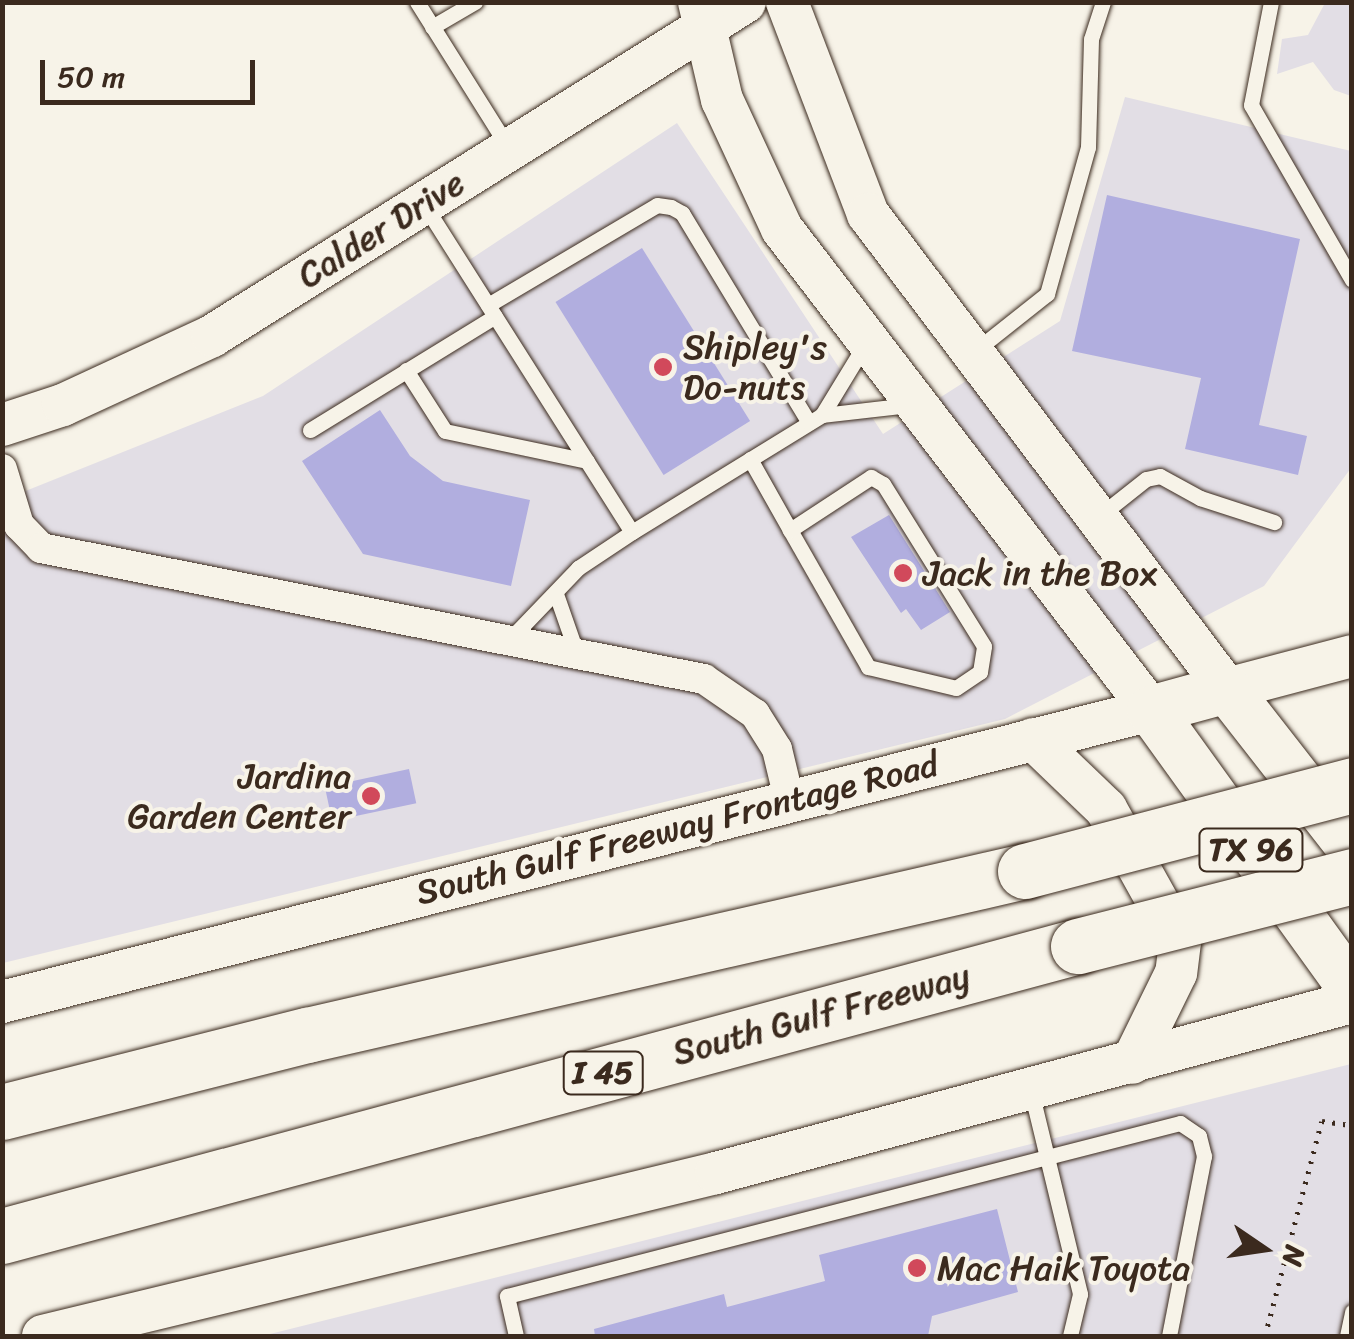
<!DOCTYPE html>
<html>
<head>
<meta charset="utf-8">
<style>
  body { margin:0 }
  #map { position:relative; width:1354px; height:1339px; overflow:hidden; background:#f7f3e8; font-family:Sriracha,sans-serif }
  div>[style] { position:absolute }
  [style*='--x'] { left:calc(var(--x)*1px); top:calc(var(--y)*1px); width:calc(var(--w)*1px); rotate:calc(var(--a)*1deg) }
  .built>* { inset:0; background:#e2dee5 }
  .building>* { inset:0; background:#b1aedf; transform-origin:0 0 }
  .path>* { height:5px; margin-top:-2.5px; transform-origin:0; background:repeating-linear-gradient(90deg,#3b2a1e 0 2.5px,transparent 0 10.5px) }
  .roads { filter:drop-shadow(0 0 2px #3b2a1e) drop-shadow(0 0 2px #3b2a1e) }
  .lane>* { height:15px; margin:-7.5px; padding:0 7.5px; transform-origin:7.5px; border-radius:7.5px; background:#f7f3e8 }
  .street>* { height:30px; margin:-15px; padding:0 15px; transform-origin:15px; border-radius:15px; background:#f7f3e8 }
  .secondary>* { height:42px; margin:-21px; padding:0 21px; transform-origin:21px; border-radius:21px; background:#f7f3e8 }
  .primary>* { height:48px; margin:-24px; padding:0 24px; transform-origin:24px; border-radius:24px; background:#f7f3e8 }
  .highway>* { height:55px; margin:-27.5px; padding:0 27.5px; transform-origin:27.5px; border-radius:27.5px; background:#f7f3e8 }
  .bridges { filter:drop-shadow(0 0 2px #3b2a1e) drop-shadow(0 0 2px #3b2a1e) }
  .highway-bridge>* { height:55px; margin:-27.5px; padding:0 27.5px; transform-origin:27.5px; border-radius:27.5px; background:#f7f3e8 }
  .dots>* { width:28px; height:28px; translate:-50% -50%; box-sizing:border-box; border:5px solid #f7f3e8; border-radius:50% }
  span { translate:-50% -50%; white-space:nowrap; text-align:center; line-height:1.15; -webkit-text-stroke:8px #f7f3e8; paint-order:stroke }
  .shield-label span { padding:2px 8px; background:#f7f3e8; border:2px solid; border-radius:8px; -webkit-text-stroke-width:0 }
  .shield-label { font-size:32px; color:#3b2a1e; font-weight:700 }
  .street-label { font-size:35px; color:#3b2a1e }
  .poi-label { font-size:35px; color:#3b2a1e }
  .left { translate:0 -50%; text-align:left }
  .right { translate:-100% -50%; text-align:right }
  .frame { position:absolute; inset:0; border:5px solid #3b2a1e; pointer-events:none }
  .north { position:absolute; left:1214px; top:1199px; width:100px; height:100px; -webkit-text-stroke:8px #f7f3e8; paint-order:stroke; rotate:103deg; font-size:28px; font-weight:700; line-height:40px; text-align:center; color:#3b2a1e }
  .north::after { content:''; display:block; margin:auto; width:35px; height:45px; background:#3b2a1e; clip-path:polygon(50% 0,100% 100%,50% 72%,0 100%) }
  .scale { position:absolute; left:40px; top:60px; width:215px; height:45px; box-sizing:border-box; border:5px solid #3b2a1e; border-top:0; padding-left:12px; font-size:30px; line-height:35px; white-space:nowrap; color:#3b2a1e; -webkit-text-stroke:8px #f7f3e8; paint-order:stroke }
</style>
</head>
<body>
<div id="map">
  <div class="built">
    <i style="clip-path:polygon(1325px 3px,1351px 3px,1351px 96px,1334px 90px,1313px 62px,1277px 74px,1282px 39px,1308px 35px)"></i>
    <i style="clip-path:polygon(1125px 97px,1351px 151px,1351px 468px,1264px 586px,1005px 719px,3px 963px,3px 500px,263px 396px,677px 123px,883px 434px,1060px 321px)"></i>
    <i style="clip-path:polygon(1351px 1064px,1351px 1336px,262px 1336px)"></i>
  </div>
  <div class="building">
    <i style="clip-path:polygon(1107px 195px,1300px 239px,1259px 425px,1307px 436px,1298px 475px,1185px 449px,1201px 378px,1072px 351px)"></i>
    <i style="left:642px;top:248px;width:204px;height:102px;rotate:58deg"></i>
    <i style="clip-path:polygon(380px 410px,410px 456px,443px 481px,530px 500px,511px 586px,363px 554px,302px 461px)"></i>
    <i style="clip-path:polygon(889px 515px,950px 612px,921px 630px,906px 609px,901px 613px,851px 537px)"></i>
    <i style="left:409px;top:769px;width:35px;height:86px;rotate:78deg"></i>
    <i style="clip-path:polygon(997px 1209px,1018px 1292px,932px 1316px,928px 1336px,595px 1336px,594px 1329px,724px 1294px,727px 1307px,825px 1281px,819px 1255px)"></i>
  </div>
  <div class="path">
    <i style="--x:1265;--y:1336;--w:222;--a:-75.2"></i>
    <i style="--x:1322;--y:1121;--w:30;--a:8"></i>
  </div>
  <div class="roads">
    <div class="lane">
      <i style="--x:417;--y:2;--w:171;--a:57.9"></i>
      <i style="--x:1271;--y:2;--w:105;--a:101"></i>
      <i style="--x:1251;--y:105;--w:202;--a:60"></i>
      <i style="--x:432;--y:27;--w:50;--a:-30.2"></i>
      <i style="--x:425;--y:206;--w:386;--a:57.6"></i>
      <i style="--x:632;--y:532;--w:223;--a:-31.6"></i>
      <i style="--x:822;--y:415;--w:89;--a:-6.5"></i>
      <i style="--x:488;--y:305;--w:196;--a:-30.6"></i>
      <i style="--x:657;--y:205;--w:14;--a:8"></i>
      <i style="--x:671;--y:207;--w:13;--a:29"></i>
      <i style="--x:682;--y:213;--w:245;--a:58.8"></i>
      <i style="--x:975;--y:351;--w:92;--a:-38.4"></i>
      <i style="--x:1047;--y:294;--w:153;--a:-74.4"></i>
      <i style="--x:1088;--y:147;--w:108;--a:-88.4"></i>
      <i style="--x:1091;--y:39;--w:39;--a:-72"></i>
      <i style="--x:406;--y:370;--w:72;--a:57.4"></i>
      <i style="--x:445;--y:431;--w:145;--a:11.9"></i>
      <i style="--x:822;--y:415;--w:81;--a:-58.7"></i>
      <i style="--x:310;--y:430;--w:217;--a:-31.6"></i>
      <i style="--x:750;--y:459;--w:81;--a:60.6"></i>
      <i style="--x:790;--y:530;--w:158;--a:60.3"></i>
      <i style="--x:868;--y:667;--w:90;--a:13.4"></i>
      <i style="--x:956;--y:688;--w:29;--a:-34"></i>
      <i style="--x:980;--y:672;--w:26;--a:-81"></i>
      <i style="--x:984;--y:646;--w:191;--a:-121.9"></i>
      <i style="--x:883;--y:484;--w:14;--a:-150"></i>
      <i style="--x:871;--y:477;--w:97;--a:146.8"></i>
      <i style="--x:1098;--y:517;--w:61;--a:-38.4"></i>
      <i style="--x:1146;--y:479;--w:14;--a:-12"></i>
      <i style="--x:1160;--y:476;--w:46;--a:28.8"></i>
      <i style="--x:1200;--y:498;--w:78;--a:18"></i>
      <i style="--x:556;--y:594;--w:64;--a:70.7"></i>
      <i style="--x:509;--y:640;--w:100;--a:-46.2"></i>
      <i style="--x:578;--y:568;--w:65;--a:-33.7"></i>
      <i style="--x:1031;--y:1091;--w:209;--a:76.4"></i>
      <i style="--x:1080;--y:1294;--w:43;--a:103.4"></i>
      <i style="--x:516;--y:1336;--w:41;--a:-102.7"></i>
      <i style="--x:507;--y:1296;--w:695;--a:-14.42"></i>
      <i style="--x:1180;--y:1123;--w:23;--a:34"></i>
      <i style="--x:1199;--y:1136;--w:21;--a:76"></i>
      <i style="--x:1204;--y:1156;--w:183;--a:101"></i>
      <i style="--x:1347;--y:1336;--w:25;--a:-78"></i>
    </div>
    <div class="street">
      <i style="--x:2;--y:469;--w:59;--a:73.1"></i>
      <i style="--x:19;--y:525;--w:32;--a:46"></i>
      <i style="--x:41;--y:548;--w:676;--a:11.18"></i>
      <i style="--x:704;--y:679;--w:62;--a:34.5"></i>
      <i style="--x:755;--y:714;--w:41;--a:57.8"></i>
      <i style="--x:777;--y:749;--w:51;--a:76.5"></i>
    </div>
    <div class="secondary">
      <i style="--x:787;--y:2;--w:227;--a:69.1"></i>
      <i style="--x:868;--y:214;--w:595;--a:52.92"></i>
      <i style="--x:1227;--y:689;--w:129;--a:-14.8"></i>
      <i style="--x:2;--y:425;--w:64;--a:-18.2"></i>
      <i style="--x:63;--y:405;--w:164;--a:-24.8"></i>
      <i style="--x:212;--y:336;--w:629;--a:-32.07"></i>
      <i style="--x:1033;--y:739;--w:101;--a:43.8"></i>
      <i style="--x:1106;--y:809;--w:152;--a:60.9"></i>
      <i style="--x:1180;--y:942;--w:31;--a:97"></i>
      <i style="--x:1176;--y:973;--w:100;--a:116.1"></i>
      <i style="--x:2;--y:1002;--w:1186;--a:-14.26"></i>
      <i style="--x:1151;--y:710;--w:606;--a:-127.49"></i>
      <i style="--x:782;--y:229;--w:142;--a:-114.9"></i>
      <i style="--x:722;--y:100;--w:101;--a:-103.2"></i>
      <i style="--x:43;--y:1336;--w:692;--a:-13.61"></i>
      <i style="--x:716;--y:1173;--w:659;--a:-15.05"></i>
    </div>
    <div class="primary">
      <i style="--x:1352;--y:849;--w:203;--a:-128"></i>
      <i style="--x:1227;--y:689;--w:79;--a:164.6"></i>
      <i style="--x:1151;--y:710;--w:344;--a:54.2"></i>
    </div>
    <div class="highway">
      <i style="--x:2;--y:1112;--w:315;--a:-14.2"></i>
      <i style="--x:307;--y:1035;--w:736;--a:-12.87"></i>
      <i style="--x:2;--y:1236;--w:1114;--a:-15.08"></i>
    </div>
  </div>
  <div class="bridges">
    <div class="highway-bridge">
      <i style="--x:1025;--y:871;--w:338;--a:-14.7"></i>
      <i style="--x:1078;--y:946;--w:283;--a:-14.3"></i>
    </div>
  </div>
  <div class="dots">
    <i style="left:663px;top:367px;background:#d1495b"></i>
    <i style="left:903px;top:573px;background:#d1495b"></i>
    <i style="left:371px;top:796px;background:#d1495b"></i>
    <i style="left:917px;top:1268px;background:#d1495b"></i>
  </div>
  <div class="shield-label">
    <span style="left:1251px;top:850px">TX 96</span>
    <span style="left:603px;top:1073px">I 45</span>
  </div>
  <div class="street-label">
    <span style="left:381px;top:229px;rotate:-32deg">Calder Drive</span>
    <span style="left:677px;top:828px;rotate:-14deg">South Gulf Freeway Frontage Road</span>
    <span style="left:821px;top:1014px;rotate:-15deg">South Gulf Freeway</span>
  </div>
  <div class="poi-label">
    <span class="left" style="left:683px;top:367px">Shipley's<br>Do-nuts</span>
    <span class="left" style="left:923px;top:573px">Jack in the Box</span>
    <span class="right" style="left:351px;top:796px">Jardina<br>Garden Center</span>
    <span class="left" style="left:937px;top:1268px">Mac Haik Toyota</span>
  </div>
  <div class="frame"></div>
  <div class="north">N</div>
  <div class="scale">50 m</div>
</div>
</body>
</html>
